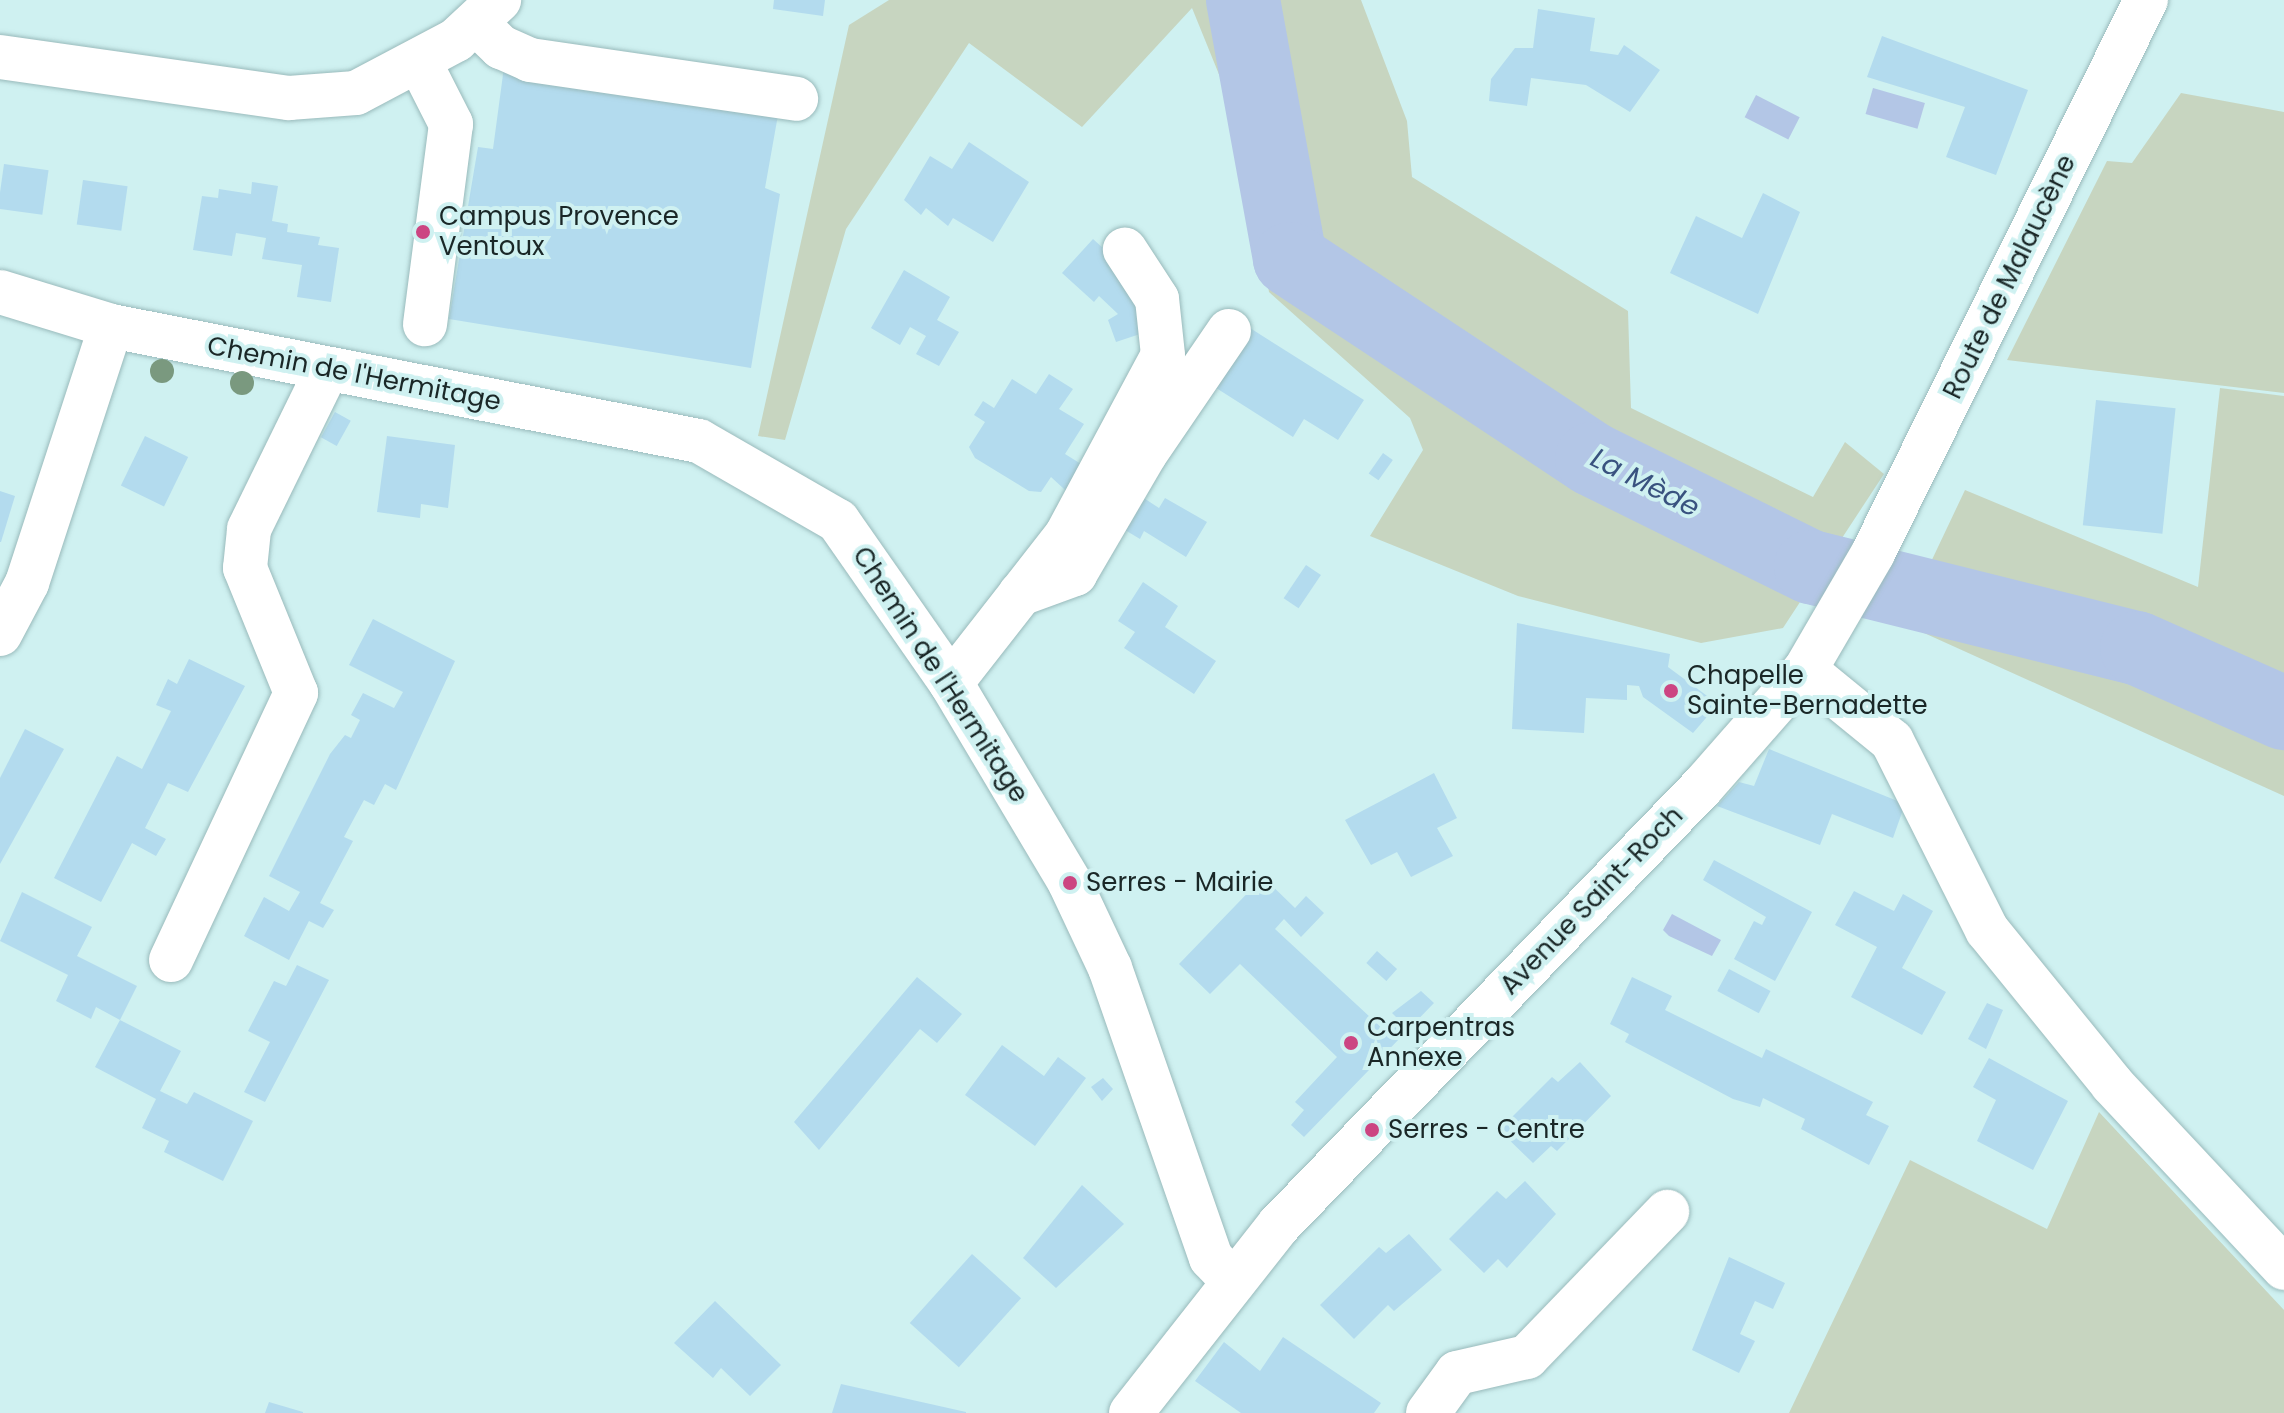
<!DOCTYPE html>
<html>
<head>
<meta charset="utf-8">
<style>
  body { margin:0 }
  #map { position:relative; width:2284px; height:1413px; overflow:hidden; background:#cff1f1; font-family:Poppins,sans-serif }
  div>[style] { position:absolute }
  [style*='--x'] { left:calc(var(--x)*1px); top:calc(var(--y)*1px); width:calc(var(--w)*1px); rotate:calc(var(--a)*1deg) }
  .green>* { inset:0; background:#c7d5c0 }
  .water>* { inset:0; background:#b3c6e6; transform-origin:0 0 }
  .river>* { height:74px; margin:-37px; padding:0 37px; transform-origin:37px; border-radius:37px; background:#b3c6e6 }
  .building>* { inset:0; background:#b3dbee; transform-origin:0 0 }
  .roads { filter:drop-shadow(0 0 2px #99babb) drop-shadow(0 0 2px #99babb) }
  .minor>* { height:44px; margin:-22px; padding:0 22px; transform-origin:22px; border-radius:22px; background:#fff }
  .major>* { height:44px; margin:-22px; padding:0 22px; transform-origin:22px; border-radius:22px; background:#fff }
  .trees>* { width:24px; height:24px; margin:-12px; border-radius:50%; background:#7a997f }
  .dots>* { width:22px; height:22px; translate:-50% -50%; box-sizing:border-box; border:4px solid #cff1f1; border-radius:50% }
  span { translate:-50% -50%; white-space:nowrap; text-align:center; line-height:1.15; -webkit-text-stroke:8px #cff1f1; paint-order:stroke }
  .poi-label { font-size:26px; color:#1a2727 }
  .left { translate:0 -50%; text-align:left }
  .street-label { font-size:26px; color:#1a2727 }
  .water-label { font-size:28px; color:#39527f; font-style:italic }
</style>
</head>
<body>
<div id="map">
  <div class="green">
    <i style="clip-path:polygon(889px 0,1361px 0,1407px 121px,1412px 177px,1628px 311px,1631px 408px,1813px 497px,1845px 442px,1884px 474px,1783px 628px,1701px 643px,1518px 596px,1370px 536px,1423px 450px,1410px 418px,1269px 292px,1242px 131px,1192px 8px,1082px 127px,969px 43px,846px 229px,785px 440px,758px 436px,849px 25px)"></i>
    <i style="clip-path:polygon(2181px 93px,2284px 112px,2284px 393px,2007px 360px,2107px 161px,2132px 163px)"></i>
    <i style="clip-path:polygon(2220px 388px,2284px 396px,2284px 796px,1902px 623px,1965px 490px,2198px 587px)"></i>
    <i style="clip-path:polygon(2099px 1112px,2284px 1310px,2284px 1413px,1789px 1413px,1910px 1160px,2047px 1229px)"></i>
  </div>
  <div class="water">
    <i style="left:1873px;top:88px;width:54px;height:27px;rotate:16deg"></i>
    <i style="left:1756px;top:95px;width:49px;height:25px;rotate:27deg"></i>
    <i style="clip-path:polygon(1672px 914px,1721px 940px,1712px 956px,1669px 936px,1663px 930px)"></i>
  </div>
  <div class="river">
    <i style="--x:1243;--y:0;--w:263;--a:79.7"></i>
    <i style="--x:1290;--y:259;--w:362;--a:33.5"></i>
    <i style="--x:1592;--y:459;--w:244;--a:26.3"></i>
    <i style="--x:1811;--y:567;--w:336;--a:14"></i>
    <i style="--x:2137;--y:648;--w:161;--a:23.9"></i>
  </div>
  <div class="building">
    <i style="clip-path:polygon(774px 0,825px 0,823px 16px,773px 9px)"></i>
    <i style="clip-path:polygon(1538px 9px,1595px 18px,1590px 51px,1618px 55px,1624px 45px,1660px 70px,1630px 112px,1586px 85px,1531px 78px,1527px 106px,1489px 101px,1491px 79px,1515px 48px,1533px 48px)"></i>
    <i style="clip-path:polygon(1882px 36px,2028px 90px,1996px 175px,1946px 157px,1965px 107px,1867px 77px)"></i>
    <i style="clip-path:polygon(504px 67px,778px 115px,765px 188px,780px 194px,751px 368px,449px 319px,478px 147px,493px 149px)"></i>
    <i style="clip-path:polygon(969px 142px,1029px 182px,993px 242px,953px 218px,948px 226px,926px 208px,921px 215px,904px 200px,930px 156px,952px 169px)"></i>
    <i style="left:4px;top:164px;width:45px;height:45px;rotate:8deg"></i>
    <i style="left:83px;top:180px;width:45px;height:45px;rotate:8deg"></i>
    <i style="clip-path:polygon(252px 182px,278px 186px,272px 221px,288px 224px,287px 232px,320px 237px,318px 245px,339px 248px,331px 302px,297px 297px,302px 265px,262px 259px,266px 238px,236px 233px,232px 256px,193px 250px,202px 196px,218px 198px,219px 189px,251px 194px)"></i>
    <i style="clip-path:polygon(1763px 193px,1800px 212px,1758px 314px,1670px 273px,1696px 216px,1742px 238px)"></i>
    <i style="clip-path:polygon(1093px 239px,1125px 268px,1155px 329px,1116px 342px,1108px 320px,1118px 314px,1099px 296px,1094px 302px,1062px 273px)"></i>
    <i style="clip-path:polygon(904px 270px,950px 297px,937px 320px,959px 332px,939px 366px,916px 354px,926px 336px,910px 327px,900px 345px,871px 328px)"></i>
    <i style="clip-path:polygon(1250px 328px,1364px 400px,1338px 440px,1304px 419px,1293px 437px,1213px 386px)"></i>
    <i style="clip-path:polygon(1049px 374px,1073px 389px,1059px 409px,1084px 424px,1065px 454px,1094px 472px,1076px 500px,1051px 477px,1041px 492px,1029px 491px,975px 458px,969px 447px,985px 422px,974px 415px,983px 401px,994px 408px,1012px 379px,1036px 394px)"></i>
    <i style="left:2096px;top:400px;width:80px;height:126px;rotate:6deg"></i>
    <i style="left:335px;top:412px;width:18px;height:29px;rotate:29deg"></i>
    <i style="left:145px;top:436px;width:48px;height:55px;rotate:26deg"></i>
    <i style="clip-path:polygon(387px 436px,455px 445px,448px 508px,421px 504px,420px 518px,377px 512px)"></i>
    <i style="left:1383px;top:453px;width:12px;height:25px;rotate:35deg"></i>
    <i style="clip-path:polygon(0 491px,15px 496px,1px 542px,0 542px)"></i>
    <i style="clip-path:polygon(1139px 495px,1159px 508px,1165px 498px,1207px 522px,1186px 557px,1144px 531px,1140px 539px,1120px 527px)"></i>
    <i style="left:1306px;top:565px;width:18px;height:40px;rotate:34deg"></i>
    <i style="clip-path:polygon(1143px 582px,1178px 606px,1165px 627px,1216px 661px,1194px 694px,1124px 648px,1135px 632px,1118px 621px)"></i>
    <i style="clip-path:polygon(373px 619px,455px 661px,396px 790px,385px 784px,374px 805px,364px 800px,344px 837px,353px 841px,320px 903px,334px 910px,323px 928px,309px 921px,289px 960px,244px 936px,264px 897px,289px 911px,300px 892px,269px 876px,330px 754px,345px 735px,351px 738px,360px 720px,351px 715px,363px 693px,394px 708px,403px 692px,349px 665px)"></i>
    <i style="clip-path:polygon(1517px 623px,1670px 654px,1668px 667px,1718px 704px,1693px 733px,1643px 697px,1639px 686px,1627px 685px,1627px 700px,1586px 698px,1584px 733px,1512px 729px)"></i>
    <i style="clip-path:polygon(189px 659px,245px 686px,188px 792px,168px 783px,145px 828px,166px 839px,156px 856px,132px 843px,101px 902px,54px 878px,117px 756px,142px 769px,171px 711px,156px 705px,168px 679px,177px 684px)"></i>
    <i style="clip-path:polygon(25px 729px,64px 749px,0 864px,0 778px)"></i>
    <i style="clip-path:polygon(1769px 749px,1905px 804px,1893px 838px,1832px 814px,1820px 845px,1717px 806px,1739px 782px,1754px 786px)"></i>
    <i style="clip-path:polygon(1434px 773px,1457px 818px,1437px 828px,1453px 856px,1411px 877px,1397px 852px,1371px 865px,1345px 820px)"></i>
    <i style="clip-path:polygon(1714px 860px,1812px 912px,1775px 981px,1734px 959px,1754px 921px,1762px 925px,1766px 917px,1703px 880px)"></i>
    <i style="clip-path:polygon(1263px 877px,1295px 908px,1306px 896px,1324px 913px,1301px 937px,1284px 919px,1275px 929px,1384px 1030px,1396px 1017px,1392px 1013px,1421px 991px,1434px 1003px,1304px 1137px,1291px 1125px,1304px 1110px,1295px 1102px,1337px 1057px,1240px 964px,1210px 994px,1179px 964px)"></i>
    <i style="clip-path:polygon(1854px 891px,1894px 911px,1903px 894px,1933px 911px,1902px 968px,1946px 992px,1922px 1035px,1851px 997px,1877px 947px,1835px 925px)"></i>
    <i style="clip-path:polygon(22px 892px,92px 927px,77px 956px,137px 986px,120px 1020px,96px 1007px,91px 1019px,56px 1001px,68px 975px,0 941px)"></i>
    <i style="left:1377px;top:951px;width:27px;height:16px;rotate:42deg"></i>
    <i style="clip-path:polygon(297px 965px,329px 980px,265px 1102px,244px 1092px,270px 1042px,248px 1031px,274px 981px,286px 986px)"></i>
    <i style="left:1729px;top:969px;width:47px;height:25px;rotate:28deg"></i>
    <i style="clip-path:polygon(917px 977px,962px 1014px,937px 1043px,920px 1029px,819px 1150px,794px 1122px)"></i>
    <i style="clip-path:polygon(1632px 977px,1672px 996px,1665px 1010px,1762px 1058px,1766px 1049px,1873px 1102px,1866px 1115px,1889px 1126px,1869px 1165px,1801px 1129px,1805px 1119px,1763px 1098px,1760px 1107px,1733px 1099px,1625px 1042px,1629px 1034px,1610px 1024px)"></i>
    <i style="clip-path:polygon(1987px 1003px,2003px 1010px,1986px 1049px,1968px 1039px)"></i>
    <i style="clip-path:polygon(120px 1020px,181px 1051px,160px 1091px,187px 1104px,194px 1092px,253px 1121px,223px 1181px,164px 1152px,169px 1141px,142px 1128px,156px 1099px,95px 1067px)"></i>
    <i style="clip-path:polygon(1002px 1045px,1044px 1076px,1058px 1057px,1086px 1078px,1035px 1146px,965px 1095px)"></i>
    <i style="clip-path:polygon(1989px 1058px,2068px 1101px,2033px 1170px,1977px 1141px,1996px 1100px,1973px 1087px)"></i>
    <i style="clip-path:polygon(1580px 1062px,1611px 1096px,1557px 1151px,1551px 1146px,1533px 1163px,1499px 1130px,1552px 1077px,1558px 1082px)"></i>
    <i style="clip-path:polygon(1103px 1078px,1113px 1089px,1102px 1101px,1091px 1087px)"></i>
    <i style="clip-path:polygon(1525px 1181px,1556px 1214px,1507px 1268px,1498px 1259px,1484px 1273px,1449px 1239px,1497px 1191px,1506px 1199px)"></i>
    <i style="clip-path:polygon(1082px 1185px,1124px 1224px,1056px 1288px,1023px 1258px)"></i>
    <i style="clip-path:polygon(1409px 1234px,1442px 1270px,1394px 1311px,1388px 1305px,1354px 1339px,1320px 1305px,1379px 1247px,1386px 1253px)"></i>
    <i style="left:972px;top:1254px;width:66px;height:93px;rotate:42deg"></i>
    <i style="clip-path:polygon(1729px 1257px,1785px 1283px,1773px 1309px,1755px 1301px,1740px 1334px,1755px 1341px,1739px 1373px,1692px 1350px)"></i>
    <i style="clip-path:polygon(715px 1301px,781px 1365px,750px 1396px,721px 1368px,713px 1378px,674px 1343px)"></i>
    <i style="clip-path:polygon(1283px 1337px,1381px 1403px,1374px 1413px,1241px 1413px,1195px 1381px,1224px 1342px,1260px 1371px)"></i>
    <i style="clip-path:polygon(841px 1384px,966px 1412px,966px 1413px,832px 1413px)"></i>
    <i style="clip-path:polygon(269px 1402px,303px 1412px,303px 1413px,265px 1413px)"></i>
  </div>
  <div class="roads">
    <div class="minor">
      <i style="--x:478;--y:25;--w:32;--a:44"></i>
      <i style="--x:501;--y:47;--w:32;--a:24"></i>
      <i style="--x:530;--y:60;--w:269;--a:8.3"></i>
      <i style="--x:0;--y:57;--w:292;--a:8.1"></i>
      <i style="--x:289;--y:98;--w:67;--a:-4.3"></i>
      <i style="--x:356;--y:93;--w:113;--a:-27.9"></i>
      <i style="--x:456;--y:40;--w:59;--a:-42.9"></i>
      <i style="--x:419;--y:61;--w:71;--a:63.1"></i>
      <i style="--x:451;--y:124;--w:202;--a:97.4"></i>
      <i style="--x:0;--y:292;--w:116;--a:17"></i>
      <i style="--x:111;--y:326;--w:599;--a:11.07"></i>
      <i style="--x:699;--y:441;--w:160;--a:29.9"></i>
      <i style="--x:838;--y:521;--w:198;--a:55.1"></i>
      <i style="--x:951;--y:683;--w:233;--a:59.2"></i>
      <i style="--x:1070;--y:883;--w:94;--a:64.8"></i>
      <i style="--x:1110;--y:968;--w:307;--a:70.8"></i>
      <i style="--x:1211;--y:1258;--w:29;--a:46"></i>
      <i style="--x:1020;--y:594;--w:59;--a:-20"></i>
      <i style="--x:1075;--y:574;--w:139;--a:-59.7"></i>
      <i style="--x:1145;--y:454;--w:149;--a:-55.7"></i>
      <i style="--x:0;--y:634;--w:58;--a:-62.1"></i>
      <i style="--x:27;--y:583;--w:270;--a:-71.9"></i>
      <i style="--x:1805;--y:670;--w:112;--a:39.2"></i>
      <i style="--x:1892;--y:741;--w:212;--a:63.3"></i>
      <i style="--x:1987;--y:930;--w:198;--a:50.9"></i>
      <i style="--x:2112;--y:1084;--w:252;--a:46.9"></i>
      <i style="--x:951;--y:683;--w:187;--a:-52"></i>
      <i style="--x:1066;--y:536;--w:205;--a:-61.8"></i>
      <i style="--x:1163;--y:355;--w:56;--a:-96.1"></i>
      <i style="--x:1157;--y:299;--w:59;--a:-123.1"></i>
      <i style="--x:171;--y:960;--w:295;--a:-64.9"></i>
      <i style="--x:296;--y:693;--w:135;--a:-112.2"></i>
      <i style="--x:245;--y:568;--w:39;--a:-84"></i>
      <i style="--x:249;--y:529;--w:177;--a:-63.9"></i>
      <i style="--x:1428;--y:1413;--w:49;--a:-54.1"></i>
      <i style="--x:1457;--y:1373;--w:72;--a:-12.9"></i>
      <i style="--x:1527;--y:1357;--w:202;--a:-46"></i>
    </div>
    <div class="major">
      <i style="--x:1131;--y:1413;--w:239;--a:-51.8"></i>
      <i style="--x:1279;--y:1225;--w:610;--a:-46"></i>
      <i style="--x:1703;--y:786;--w:154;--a:-48.7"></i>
      <i style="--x:1805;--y:670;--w:135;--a:-59.8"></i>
      <i style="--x:1873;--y:553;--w:617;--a:-63.73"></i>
    </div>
  </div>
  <div class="trees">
    <i style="left:162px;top:371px"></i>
    <i style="left:242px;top:383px"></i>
  </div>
  <div class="dots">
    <i style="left:423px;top:232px;background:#cc4582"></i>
    <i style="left:1671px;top:691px;background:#cc4582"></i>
    <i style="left:1070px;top:883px;background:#cc4582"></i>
    <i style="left:1351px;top:1043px;background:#cc4582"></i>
    <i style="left:1372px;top:1130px;background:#cc4582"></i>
  </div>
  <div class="poi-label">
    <span class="left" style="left:439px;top:232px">Campus Provence<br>Ventoux</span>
    <span class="left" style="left:1687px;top:691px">Chapelle<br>Sainte-Bernadette</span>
    <span class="left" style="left:1086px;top:883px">Serres - Mairie</span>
    <span class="left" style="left:1367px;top:1043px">Carpentras<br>Annexe</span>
    <span class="left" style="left:1388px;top:1130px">Serres - Centre</span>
  </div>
  <div class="street-label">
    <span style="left:2010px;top:277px;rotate:-64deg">Route de Malaucène</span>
    <span style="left:354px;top:374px;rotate:11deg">Chemin de l'Hermitage</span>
    <span style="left:940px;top:675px;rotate:57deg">Chemin de l'Hermitage</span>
    <span style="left:1592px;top:901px;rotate:-46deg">Avenue Saint-Roch</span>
  </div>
  <div class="water-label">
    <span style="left:1645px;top:483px;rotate:27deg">La Mède</span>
  </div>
</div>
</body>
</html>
